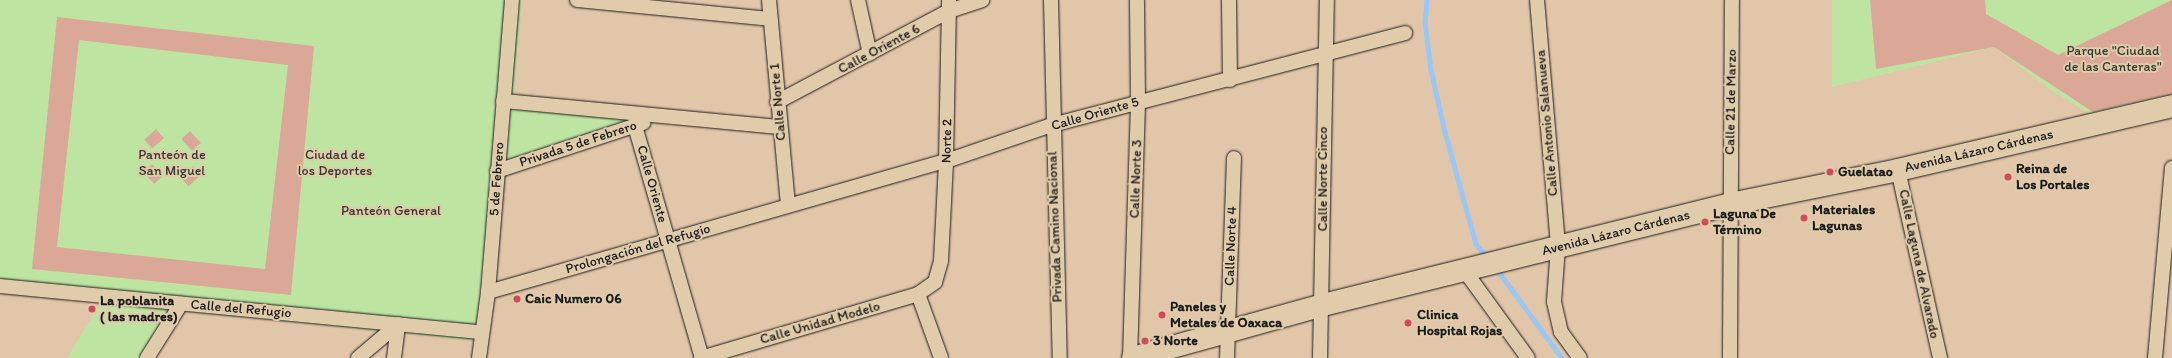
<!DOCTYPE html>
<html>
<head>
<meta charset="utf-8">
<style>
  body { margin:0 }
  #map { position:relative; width:2172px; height:358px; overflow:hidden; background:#e2c6a9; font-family:Itim,sans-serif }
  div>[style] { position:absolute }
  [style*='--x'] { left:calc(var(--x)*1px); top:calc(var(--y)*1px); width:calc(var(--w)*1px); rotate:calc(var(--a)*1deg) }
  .green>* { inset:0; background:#bde5a1 }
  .stream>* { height:4.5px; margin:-2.25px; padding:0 2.25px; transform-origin:2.25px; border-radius:2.25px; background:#9ac7f4 }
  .building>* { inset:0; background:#dba898; transform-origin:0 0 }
  .roads { filter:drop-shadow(0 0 1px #1c1c1c) drop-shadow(0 0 1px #1c1c1c) }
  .street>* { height:14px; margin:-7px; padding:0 7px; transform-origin:7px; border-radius:7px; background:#e0cbaa }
  .primary>* { height:22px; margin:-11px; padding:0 11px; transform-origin:11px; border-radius:11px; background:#e0cbaa }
  .dots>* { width:11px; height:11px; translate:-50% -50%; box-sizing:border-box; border:2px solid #e0cbaa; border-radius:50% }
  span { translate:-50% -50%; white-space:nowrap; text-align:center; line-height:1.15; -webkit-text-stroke:4px #e0cbaa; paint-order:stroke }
  .street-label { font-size:14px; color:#1c1c1c }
  .park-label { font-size:14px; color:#343a30 }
  .poi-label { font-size:14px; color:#1c1c1c; font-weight:700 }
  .left { translate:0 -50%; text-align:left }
</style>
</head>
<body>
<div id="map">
  <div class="green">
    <i style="clip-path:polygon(0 0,522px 0,514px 94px,665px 120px,501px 177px,486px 342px,182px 311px,152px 358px,67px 358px,101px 303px,0 293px)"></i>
    <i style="clip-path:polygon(1832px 0,2172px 0,2172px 106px,2103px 122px,2051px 90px,1994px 47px,1832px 87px)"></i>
  </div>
  <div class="stream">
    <i style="--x:1427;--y:0;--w:22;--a:95"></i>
    <i style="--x:1425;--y:22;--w:48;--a:82.9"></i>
    <i style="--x:1431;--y:70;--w:64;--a:77.3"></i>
    <i style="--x:1445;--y:132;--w:116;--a:74.5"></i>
    <i style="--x:1476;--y:244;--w:18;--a:49"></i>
    <i style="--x:1496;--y:268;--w:112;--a:53.7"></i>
  </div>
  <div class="building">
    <i style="clip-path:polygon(1870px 0,1985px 0,1986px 14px,2058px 55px,2172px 0,2172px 94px,2093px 112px,1994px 47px,1876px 69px)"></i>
    <i style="clip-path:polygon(evenodd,57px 17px,314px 46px,291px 295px,32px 269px,57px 17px,79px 40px,288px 65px,265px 269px,57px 247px,79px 40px)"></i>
    <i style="left:156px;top:129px;width:12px;height:16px;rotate:48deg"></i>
    <i style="left:190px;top:131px;width:16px;height:12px;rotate:47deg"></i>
    <i style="left:152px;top:164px;width:16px;height:12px;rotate:47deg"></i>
    <i style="left:193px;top:166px;width:12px;height:17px;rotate:48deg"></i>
  </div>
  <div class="roads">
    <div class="street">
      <i style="--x:577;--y:0;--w:194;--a:5.6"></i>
      <i style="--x:769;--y:0;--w:205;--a:84.7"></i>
      <i style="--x:858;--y:0;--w:55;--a:77.5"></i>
      <i style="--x:1051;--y:0;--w:358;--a:88.6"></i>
      <i style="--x:1229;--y:0;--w:80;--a:89.3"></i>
      <i style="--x:1537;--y:0;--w:248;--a:85.1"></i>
      <i style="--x:1558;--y:247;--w:55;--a:94.2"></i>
      <i style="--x:1554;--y:302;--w:31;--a:77"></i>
      <i style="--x:1561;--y:332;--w:32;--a:54"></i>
      <i style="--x:503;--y:101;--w:278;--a:5.4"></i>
      <i style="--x:777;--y:102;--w:195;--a:-27.9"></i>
      <i style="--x:949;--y:11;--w:35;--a:-18"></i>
      <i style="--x:635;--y:126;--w:241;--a:73.9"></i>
      <i style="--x:1898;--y:170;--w:193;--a:77.4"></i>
      <i style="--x:497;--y:171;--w:154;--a:-18.2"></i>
      <i style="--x:1465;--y:271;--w:107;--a:54.1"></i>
      <i style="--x:0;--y:286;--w:484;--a:5.5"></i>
      <i style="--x:488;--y:292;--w:476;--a:-16"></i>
      <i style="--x:946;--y:161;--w:112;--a:-18.8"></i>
      <i style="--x:1052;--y:125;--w:365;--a:-14.6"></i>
      <i style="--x:918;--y:294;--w:68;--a:70.2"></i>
      <i style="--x:147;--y:358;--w:64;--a:-57.8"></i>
      <i style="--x:358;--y:358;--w:52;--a:-40.4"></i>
      <i style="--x:394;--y:358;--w:34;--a:-83"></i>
      <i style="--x:479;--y:358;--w:67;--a:-82.2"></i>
      <i style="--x:488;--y:292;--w:293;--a:-85.3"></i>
      <i style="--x:701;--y:358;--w:226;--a:-16.4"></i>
      <i style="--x:918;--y:294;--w:21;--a:-35"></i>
      <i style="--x:935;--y:282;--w:22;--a:-74"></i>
      <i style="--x:941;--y:261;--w:100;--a:-87.1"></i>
      <i style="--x:946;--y:161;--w:161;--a:-88.9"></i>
      <i style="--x:1130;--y:358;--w:257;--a:-88.2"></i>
      <i style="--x:1138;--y:101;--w:101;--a:-90.6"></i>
      <i style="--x:1227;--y:358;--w:200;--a:-88"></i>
      <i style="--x:1320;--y:358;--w:358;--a:-88.9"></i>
      <i style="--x:1730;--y:358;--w:358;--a:-89.7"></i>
      <i style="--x:2155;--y:358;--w:191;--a:-84.9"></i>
    </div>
    <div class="primary">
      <i style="--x:1133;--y:358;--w:197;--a:-15.6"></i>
      <i style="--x:1323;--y:305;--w:419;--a:-13.9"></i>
      <i style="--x:1730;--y:204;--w:171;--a:-11.4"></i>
      <i style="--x:1898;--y:170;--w:281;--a:-13.1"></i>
    </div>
  </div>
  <div class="dots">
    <i style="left:1830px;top:172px;background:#d1495b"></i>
    <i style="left:2008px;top:177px;background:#d1495b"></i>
    <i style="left:1804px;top:218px;background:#d1495b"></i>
    <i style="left:1705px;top:222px;background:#d1495b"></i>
    <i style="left:517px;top:299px;background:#d1495b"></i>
    <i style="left:92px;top:309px;background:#d1495b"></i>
    <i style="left:1162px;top:315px;background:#d1495b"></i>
    <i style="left:1408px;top:323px;background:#d1495b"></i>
    <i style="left:1145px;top:341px;background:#d1495b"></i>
  </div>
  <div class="street-label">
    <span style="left:879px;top:49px;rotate:-28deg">Calle Oriente 6</span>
    <span style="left:778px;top:102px;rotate:-95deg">Calle Norte 1</span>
    <span style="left:1731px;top:102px;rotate:-89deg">Calle 21 de Marzo</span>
    <span style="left:1095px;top:114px;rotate:-16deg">Calle Oriente 5</span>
    <span style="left:1547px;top:123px;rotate:-95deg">Calle Antonio Salanueva</span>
    <span style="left:947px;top:141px;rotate:-89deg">Norte 2</span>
    <span style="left:578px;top:144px;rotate:-18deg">Privada 5 de Febrero</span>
    <span style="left:1979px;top:151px;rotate:-13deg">Avenida Lázaro Cárdenas</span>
    <span style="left:497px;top:179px;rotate:-86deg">5 de Febrero</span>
    <span style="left:1136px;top:179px;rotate:-88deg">Calle Norte 3</span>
    <span style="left:1323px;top:179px;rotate:-90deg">Calle Norte Cinco</span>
    <span style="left:652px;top:184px;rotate:74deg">Calle Oriente</span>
    <span style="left:1055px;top:227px;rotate:-92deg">Privada Camino Nacional</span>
    <span style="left:1616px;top:233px;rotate:-14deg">Avenida Lázaro Cárdenas</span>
    <span style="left:1231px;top:246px;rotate:-88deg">Calle Norte 4</span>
    <span style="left:638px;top:249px;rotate:-16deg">Prolongación del Refugio</span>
    <span style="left:1919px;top:264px;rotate:78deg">Calle Laguna de Alvarado</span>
    <span style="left:241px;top:309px;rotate:5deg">Calle del Refugio</span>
    <span style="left:820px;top:323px;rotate:-16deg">Calle Unidad Modelo</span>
  </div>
  <div class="park-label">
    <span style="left:2113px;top:59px">Parque "Ciudad<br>de las Canteras"</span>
    <span style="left:172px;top:163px">Panteón de<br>San Miguel</span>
    <span style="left:335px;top:163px">Ciudad de<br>los Deportes</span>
    <span style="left:391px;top:211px">Panteón General</span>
  </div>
  <div class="poi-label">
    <span class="left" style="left:2016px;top:177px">Reina de<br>Los Portales</span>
    <span class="left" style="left:1838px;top:172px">Guelatao</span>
    <span class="left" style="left:1812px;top:218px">Materiales<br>Lagunas</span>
    <span class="left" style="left:1713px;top:222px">Laguna De<br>Término</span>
    <span class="left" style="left:525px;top:299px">Caic Numero 06</span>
    <span class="left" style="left:100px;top:309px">La poblanita<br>( las madres)</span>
    <span class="left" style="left:1170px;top:315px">Paneles y<br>Metales de Oaxaca</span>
    <span class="left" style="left:1417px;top:323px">Clinica<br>Hospital Rojas</span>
    <span class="left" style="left:1153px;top:341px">3 Norte</span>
  </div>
</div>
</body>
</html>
